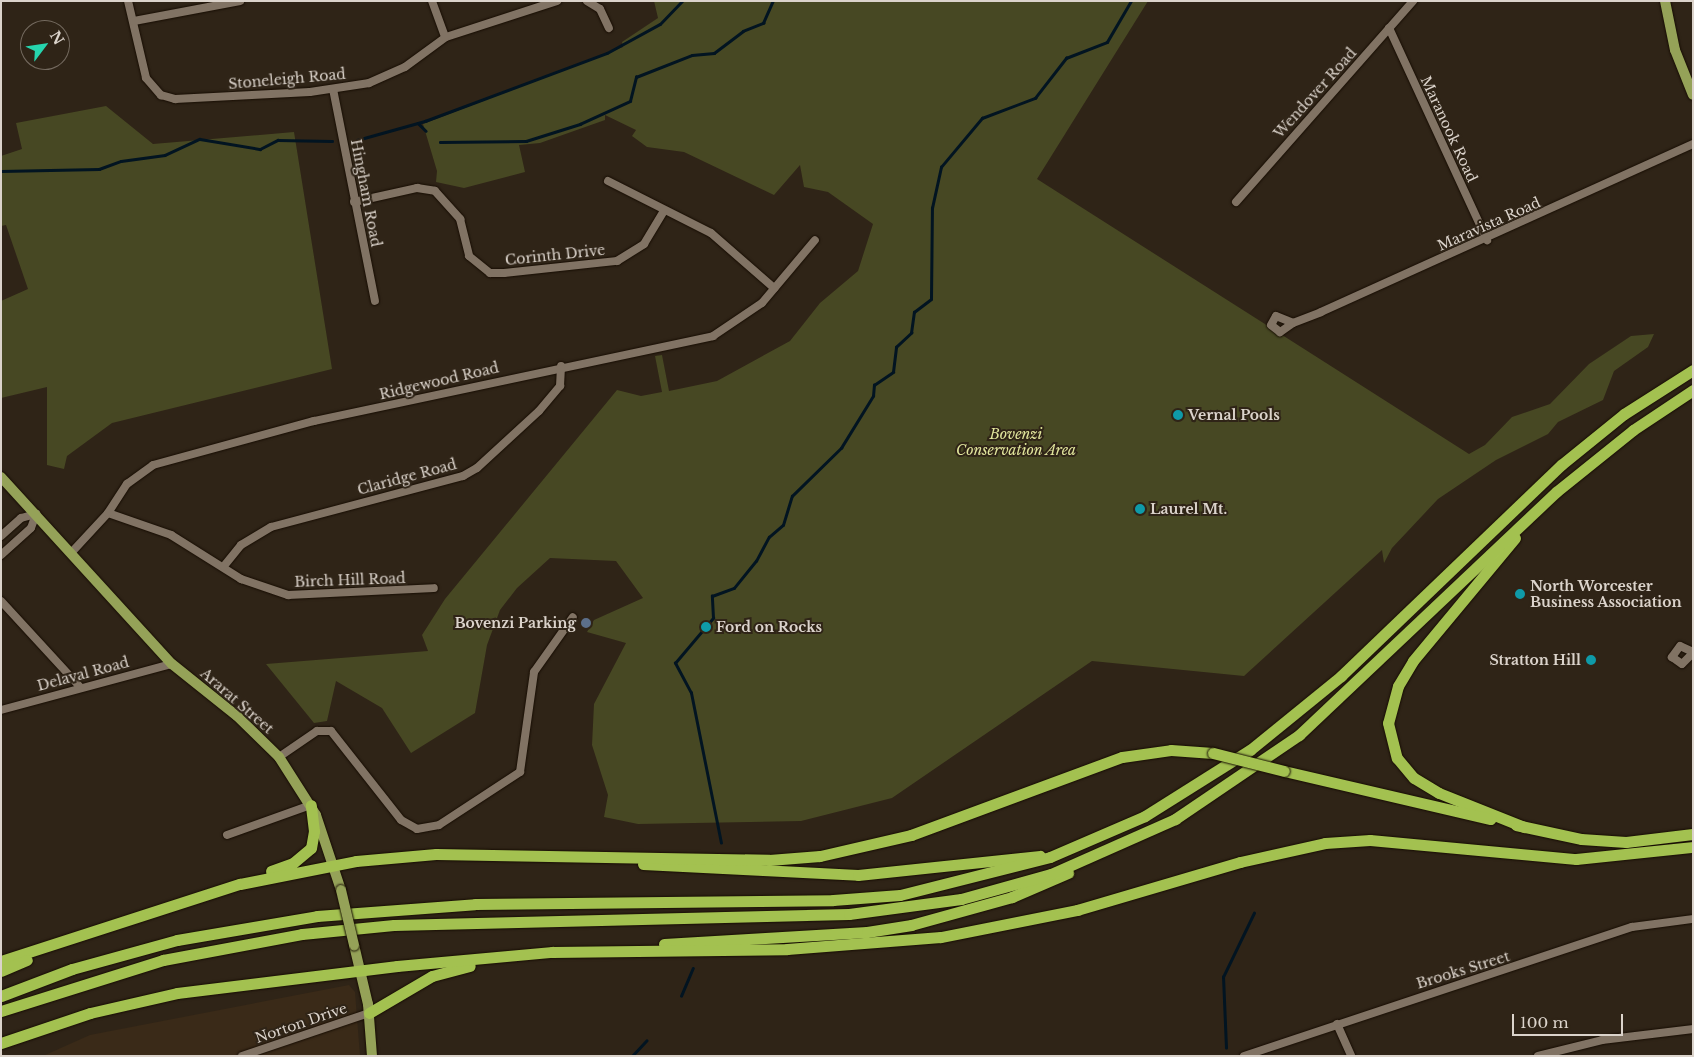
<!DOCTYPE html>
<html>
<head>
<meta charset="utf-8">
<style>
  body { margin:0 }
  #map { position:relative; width:1694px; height:1057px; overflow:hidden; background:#2f2417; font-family:"Libre Baskerville",serif }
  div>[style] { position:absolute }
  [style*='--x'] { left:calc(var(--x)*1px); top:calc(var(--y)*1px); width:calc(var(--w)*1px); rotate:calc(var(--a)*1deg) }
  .built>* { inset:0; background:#3a2a18 }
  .green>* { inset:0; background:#474823 }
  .stream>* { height:2.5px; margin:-1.25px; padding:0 1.25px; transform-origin:1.25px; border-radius:1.25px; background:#021421 }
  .roads { filter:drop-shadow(0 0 1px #170d03) drop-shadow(0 0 1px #170d03) }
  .minor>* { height:8px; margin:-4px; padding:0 4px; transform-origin:4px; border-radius:4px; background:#817364 }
  .major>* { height:10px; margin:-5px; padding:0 5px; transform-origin:5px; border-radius:5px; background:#95a258 }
  .highway>* { height:11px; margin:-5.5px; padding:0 5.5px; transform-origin:5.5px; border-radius:5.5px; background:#a3c150 }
  .bridges { filter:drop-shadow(0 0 1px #170d03) drop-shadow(0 0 1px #170d03) }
  .major-bridge>* { height:10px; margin:-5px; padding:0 5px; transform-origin:5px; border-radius:5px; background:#95a258 }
  .highway-bridge>* { height:11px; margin:-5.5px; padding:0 5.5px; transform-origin:5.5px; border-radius:5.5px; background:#a3c150 }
  .dots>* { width:14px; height:14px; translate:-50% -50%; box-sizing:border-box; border:2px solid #2f2417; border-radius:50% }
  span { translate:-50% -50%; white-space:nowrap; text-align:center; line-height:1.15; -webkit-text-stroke:4px #2f2417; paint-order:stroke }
  .street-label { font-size:14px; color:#dbd3cb }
  .poi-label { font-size:14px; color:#dbd3cb; font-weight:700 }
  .left { translate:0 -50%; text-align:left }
  .right { translate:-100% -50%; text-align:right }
  .park-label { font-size:14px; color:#e1e59c; font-style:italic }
  .frame { position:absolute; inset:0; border:2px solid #dbd3cb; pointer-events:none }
  .north { position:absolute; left:20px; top:20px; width:50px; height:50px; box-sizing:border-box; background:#2f2417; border:1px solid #746a5f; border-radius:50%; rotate:59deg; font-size:14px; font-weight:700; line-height:20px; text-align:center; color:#dbd3cb }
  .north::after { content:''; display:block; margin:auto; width:18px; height:22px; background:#26d5ae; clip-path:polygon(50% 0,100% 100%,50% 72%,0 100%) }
  .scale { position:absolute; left:1512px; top:1014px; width:111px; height:22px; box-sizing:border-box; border:2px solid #dbd3cb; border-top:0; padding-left:6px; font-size:15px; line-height:18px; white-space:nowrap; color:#dbd3cb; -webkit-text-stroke:4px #2f2417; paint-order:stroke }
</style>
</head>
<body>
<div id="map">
  <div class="built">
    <i style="clip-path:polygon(349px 985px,355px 992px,360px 1056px,43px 1056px,90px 1035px)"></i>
  </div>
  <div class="green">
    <i style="clip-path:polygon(654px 1px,1148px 1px,1037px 179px,1469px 454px,1485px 445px,1512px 417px,1550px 404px,1589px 364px,1631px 336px,1654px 334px,1648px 347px,1614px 371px,1603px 400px,1558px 422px,1548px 434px,1496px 460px,1438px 499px,1392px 548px,1384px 563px,1382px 550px,1244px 676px,1092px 661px,892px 798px,801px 821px,638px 824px,604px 817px,608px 795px,592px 745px,594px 704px,626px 643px,587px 632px,594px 620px,643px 598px,616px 561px,550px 558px,517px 588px,500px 610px,487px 645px,475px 713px,411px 753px,382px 708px,336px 681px,327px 721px,314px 723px,266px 664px,428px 651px,422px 635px,445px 599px,617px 390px,641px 396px,662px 392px,655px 356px,662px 355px,669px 391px,717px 381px,790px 341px,820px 303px,858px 271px,873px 224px,828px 192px,804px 187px,800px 165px,774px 195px,684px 152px,647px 147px,632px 136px,636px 130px,605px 115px,605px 120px,540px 143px,519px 145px,525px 172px,464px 188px,436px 182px,437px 171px,423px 124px,623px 47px,622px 42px,658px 18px)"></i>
    <i style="clip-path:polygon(106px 106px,153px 144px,294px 132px,332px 369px,112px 423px,67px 456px,64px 469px,47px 465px,47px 387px,1px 398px,1px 301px,28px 289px,6px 225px,1px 226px,1px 156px,22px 149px,16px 123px)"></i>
  </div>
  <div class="stream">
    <i style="--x:418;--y:123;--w:11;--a:45"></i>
    <i style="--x:357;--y:140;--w:71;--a:-15.6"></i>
    <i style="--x:425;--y:121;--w:194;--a:-20.5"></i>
    <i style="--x:607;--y:53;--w:60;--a:-28.7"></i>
    <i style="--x:660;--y:24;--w:32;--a:-46"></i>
    <i style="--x:440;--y:142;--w:86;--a:-0.7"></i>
    <i style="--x:526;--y:141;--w:57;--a:-17.5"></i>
    <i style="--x:580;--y:124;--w:55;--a:-24.7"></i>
    <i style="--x:630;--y:101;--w:25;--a:-76"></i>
    <i style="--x:636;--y:77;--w:60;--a:-21.4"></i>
    <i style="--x:692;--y:55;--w:22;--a:-5"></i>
    <i style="--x:714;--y:53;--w:36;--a:-37"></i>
    <i style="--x:743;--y:31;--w:22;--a:-22"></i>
    <i style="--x:763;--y:23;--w:24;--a:-66"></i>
    <i style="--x:1;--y:171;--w:98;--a:-1.2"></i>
    <i style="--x:99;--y:169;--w:23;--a:-20"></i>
    <i style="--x:121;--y:161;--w:44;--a:-7.8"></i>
    <i style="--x:165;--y:155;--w:38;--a:-25"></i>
    <i style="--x:200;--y:139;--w:61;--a:9.5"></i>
    <i style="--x:260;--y:149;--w:20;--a:-27"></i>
    <i style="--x:278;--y:140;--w:54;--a:1.1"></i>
    <i style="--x:721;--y:843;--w:153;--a:-101.3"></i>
    <i style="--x:691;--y:693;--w:34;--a:-118"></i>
    <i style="--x:675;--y:663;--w:59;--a:-49.8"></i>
    <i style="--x:713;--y:618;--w:22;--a:-93"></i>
    <i style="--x:712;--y:596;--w:23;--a:-20"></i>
    <i style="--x:734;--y:588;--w:35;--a:-51"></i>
    <i style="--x:756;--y:561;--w:27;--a:-62"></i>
    <i style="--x:769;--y:537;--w:18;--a:-41"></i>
    <i style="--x:783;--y:525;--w:30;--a:-73"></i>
    <i style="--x:792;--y:496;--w:69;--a:-44.4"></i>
    <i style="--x:841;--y:448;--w:61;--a:-58.4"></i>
    <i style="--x:873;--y:396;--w:11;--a:-85"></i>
    <i style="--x:874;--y:385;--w:23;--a:-34"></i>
    <i style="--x:893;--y:372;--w:25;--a:-83"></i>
    <i style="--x:896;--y:347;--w:21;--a:-43"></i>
    <i style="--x:911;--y:333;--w:21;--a:-82"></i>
    <i style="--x:914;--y:312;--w:21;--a:-37"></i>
    <i style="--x:931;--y:299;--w:91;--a:-89.4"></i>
    <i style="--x:932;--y:208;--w:42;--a:-77.6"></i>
    <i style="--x:941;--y:167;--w:64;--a:-50.1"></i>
    <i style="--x:982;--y:118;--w:57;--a:-20.7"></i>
    <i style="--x:1035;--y:98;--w:51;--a:-52.2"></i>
    <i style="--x:1066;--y:58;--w:44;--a:-21.3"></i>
    <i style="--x:1107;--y:42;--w:48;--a:-59.7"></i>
    <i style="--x:681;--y:996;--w:30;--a:-67"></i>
    <i style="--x:1226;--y:1048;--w:71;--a:-92.4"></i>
    <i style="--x:1223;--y:977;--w:71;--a:-64.2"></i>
    <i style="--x:632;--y:1056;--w:21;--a:-47"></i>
  </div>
  <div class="roads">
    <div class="minor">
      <i style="--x:128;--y:1;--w:79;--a:76.8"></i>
      <i style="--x:146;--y:78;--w:23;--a:49"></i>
      <i style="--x:161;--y:95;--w:15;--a:16"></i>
      <i style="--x:175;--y:99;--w:135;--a:-3"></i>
      <i style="--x:310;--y:92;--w:60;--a:-8.7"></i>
      <i style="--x:369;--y:83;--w:39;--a:-24"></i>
      <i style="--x:405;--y:67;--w:51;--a:-36.2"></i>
      <i style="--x:446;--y:37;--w:117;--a:-18"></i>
      <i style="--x:432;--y:1;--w:38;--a:70"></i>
      <i style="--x:587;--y:1;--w:15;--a:32"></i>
      <i style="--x:600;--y:9;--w:21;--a:65"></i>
      <i style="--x:134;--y:21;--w:108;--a:-10.7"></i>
      <i style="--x:1389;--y:28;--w:234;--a:65.2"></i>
      <i style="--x:333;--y:89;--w:216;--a:78.8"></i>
      <i style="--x:608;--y:181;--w:115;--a:26.8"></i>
      <i style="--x:711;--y:233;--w:84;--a:41.1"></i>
      <i style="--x:354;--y:202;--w:65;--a:-12.5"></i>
      <i style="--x:417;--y:188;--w:18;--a:9"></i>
      <i style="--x:435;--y:191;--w:38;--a:48"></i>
      <i style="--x:460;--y:219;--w:38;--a:76"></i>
      <i style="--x:469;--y:256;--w:27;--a:39"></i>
      <i style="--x:490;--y:273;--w:14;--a:0"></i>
      <i style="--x:504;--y:273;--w:114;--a:-6.1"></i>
      <i style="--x:617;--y:261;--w:32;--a:-32"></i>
      <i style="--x:644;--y:244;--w:39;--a:-59"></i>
      <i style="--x:1236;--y:202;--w:268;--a:-48.6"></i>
      <i style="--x:1293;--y:323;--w:16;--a:145"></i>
      <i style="--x:1280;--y:332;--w:11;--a:-142"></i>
      <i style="--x:1271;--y:325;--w:10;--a:-61"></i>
      <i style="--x:1276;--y:316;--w:18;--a:22"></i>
      <i style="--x:1293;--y:323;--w:30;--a:-21"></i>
      <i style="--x:1321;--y:312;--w:408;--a:-24.3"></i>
      <i style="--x:108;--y:513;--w:67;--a:19.2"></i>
      <i style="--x:171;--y:535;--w:83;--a:32.2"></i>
      <i style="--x:241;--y:579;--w:50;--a:18.8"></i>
      <i style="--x:288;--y:595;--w:146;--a:-2.7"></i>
      <i style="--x:1;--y:536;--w:27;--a:-42"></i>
      <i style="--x:21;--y:518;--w:16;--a:-15"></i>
      <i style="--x:71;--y:553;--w:54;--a:-47.2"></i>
      <i style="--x:108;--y:513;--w:35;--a:-57"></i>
      <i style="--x:127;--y:484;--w:32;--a:-36"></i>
      <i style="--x:153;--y:465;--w:167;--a:-15.3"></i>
      <i style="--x:314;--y:421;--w:408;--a:-12"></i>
      <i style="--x:713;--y:336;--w:59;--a:-34"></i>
      <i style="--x:762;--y:303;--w:82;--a:-49.9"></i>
      <i style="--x:1;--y:555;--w:40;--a:-42"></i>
      <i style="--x:31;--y:528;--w:15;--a:-70"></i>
      <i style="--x:224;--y:566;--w:27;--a:-51"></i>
      <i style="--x:241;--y:545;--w:35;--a:-31"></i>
      <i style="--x:271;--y:527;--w:199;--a:-14.9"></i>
      <i style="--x:463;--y:476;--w:16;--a:-30"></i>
      <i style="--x:477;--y:468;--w:84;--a:-42.6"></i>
      <i style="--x:539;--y:411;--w:33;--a:-50"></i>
      <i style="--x:560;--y:386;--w:20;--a:-87"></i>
      <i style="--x:1;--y:601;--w:117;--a:47.4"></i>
      <i style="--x:1693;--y:652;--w:14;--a:-155"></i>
      <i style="--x:1680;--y:646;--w:14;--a:126"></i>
      <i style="--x:1672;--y:657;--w:12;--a:35"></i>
      <i style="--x:1682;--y:664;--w:16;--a:-45"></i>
      <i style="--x:1;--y:710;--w:177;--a:-15.1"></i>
      <i style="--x:279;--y:757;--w:46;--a:-34.4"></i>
      <i style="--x:317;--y:731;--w:14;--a:0"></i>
      <i style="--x:331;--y:731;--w:113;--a:51.8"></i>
      <i style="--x:401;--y:820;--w:18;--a:29"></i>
      <i style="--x:417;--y:829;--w:22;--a:-10"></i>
      <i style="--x:439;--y:825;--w:97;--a:-33.2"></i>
      <i style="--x:520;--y:772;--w:101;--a:-82"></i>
      <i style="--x:534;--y:672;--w:67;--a:-54.7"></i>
      <i style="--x:227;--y:835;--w:89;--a:-19.7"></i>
      <i style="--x:1337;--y:1024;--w:35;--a:66"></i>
      <i style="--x:242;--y:1056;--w:134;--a:-18.7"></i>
      <i style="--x:1244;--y:1056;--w:409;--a:-18.4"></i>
      <i style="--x:1632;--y:927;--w:62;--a:-7.5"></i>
      <i style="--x:1538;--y:1056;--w:66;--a:-14"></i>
      <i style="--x:1602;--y:1040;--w:92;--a:-6.9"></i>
    </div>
    <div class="major">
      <i style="--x:1665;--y:1;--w:50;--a:78.5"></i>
      <i style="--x:1675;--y:50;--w:48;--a:68.2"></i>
      <i style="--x:1;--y:477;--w:253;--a:47.6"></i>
      <i style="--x:172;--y:664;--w:83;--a:38.7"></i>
      <i style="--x:237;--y:716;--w:59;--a:44.3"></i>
      <i style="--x:279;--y:757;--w:69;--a:57.5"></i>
      <i style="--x:316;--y:815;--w:79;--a:71.6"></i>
      <i style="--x:354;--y:945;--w:61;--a:76.7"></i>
      <i style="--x:368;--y:1004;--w:52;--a:85.6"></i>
    </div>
    <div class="highway">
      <i style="--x:1515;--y:538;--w:160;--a:129.7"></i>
      <i style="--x:1413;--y:661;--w:29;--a:121"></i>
      <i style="--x:1398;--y:686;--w:38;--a:105"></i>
      <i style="--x:1388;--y:723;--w:36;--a:76"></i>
      <i style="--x:1397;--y:758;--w:26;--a:50"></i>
      <i style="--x:1414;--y:778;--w:29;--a:31"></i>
      <i style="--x:1439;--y:793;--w:92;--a:21.8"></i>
      <i style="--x:1284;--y:771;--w:212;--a:13.1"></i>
      <i style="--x:1516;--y:825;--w:66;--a:12.2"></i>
      <i style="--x:1581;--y:839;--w:45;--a:3.8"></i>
      <i style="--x:1626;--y:842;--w:67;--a:-6.8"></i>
      <i style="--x:643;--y:864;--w:215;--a:2.9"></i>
      <i style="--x:858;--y:875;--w:183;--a:-6"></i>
      <i style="--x:271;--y:871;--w:23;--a:-20"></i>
      <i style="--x:293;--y:863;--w:23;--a:-40"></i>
      <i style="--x:311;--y:848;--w:17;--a:-80"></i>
      <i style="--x:314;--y:831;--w:26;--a:-97"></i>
      <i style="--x:664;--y:944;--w:203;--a:-3.4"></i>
      <i style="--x:867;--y:932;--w:45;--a:-9"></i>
      <i style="--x:911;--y:925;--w:105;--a:-15.5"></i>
      <i style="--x:1012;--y:897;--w:61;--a:-23.2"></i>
      <i style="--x:1;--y:961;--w:251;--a:-17.9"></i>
      <i style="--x:240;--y:884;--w:118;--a:-11.2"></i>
      <i style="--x:356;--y:861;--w:80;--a:-5"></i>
      <i style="--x:436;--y:854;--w:333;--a:1"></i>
      <i style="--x:769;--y:860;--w:51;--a:-4.5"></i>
      <i style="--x:820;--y:856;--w:93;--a:-13"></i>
      <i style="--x:911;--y:835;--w:225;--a:-20.3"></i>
      <i style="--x:1122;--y:757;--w:49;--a:-8.1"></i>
      <i style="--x:1171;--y:750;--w:42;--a:4.1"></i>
      <i style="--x:1;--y:971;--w:28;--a:-23"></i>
      <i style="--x:1;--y:996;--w:76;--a:-20.8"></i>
      <i style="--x:72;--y:969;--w:109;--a:-15.4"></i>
      <i style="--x:177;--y:940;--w:142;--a:-9.7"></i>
      <i style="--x:317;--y:916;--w:158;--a:-4.3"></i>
      <i style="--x:475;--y:904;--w:358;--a:-0.6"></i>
      <i style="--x:833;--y:900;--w:67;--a:-4.3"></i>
      <i style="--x:900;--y:895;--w:155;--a:-14.2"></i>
      <i style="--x:1050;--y:857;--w:103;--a:-23.3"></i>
      <i style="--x:1145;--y:816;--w:124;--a:-32.2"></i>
      <i style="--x:1250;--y:750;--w:117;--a:-39.1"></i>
      <i style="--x:1341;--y:676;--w:305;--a:-43.8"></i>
      <i style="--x:1561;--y:465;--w:81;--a:-39"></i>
      <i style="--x:1624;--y:414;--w:82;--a:-32.5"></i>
      <i style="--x:1;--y:1011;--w:170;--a:-17.5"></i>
      <i style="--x:163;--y:960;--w:141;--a:-10.6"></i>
      <i style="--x:302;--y:934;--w:92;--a:-5.6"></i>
      <i style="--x:394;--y:925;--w:455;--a:-1.4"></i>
      <i style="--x:849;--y:914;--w:113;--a:-7.6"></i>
      <i style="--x:961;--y:899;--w:93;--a:-15.5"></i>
      <i style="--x:1051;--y:874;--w:136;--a:-23.9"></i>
      <i style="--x:1175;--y:819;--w:150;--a:-34.1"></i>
      <i style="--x:1299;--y:735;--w:354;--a:-43.4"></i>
      <i style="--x:1556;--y:492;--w:99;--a:-38.8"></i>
      <i style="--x:1633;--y:430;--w:72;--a:-33.7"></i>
      <i style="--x:369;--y:1013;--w:73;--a:-30.4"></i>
      <i style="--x:432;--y:976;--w:39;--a:-15"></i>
      <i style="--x:1;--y:1043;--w:94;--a:-18.6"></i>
      <i style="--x:90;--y:1013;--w:89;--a:-12.9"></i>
      <i style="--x:177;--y:993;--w:222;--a:-7"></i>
      <i style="--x:397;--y:966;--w:156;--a:-5.2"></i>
      <i style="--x:552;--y:952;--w:235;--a:-0.7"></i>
      <i style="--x:787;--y:949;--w:154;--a:-4.5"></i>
      <i style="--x:941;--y:937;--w:139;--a:-11.2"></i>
      <i style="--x:1077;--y:910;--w:170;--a:-16.4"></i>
      <i style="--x:1240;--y:862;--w:87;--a:-12.6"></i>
      <i style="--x:1325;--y:843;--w:45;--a:-3.8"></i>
      <i style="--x:1370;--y:840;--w:207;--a:5.3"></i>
      <i style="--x:1576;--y:859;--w:118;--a:-5.9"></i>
    </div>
  </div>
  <div class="bridges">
    <div class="major-bridge">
      <i style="--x:341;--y:890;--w:57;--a:76.7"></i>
    </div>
    <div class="highway-bridge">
      <i style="--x:1213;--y:753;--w:73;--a:14.2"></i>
    </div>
  </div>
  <div class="dots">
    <i style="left:1178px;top:415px;background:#0f9aa8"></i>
    <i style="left:1140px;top:509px;background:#0f9aa8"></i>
    <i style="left:1520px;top:594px;background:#0f9aa8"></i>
    <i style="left:586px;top:623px;background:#5c6f8a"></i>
    <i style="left:706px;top:627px;background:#0f9aa8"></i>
    <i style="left:1591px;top:660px;background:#0f9aa8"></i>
  </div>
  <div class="street-label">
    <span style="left:287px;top:79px;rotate:-5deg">Stoneleigh Road</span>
    <span style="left:1315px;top:93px;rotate:-48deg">Wendover Road</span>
    <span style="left:1449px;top:129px;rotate:65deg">Maranook Road</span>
    <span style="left:366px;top:193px;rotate:79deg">Hingham Road</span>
    <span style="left:1489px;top:224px;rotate:-24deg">Maravista Road</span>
    <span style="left:555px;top:255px;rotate:-6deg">Corinth Drive</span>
    <span style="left:439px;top:381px;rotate:-13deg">Ridgewood Road</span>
    <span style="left:407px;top:477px;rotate:-15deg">Claridge Road</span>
    <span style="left:350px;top:580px;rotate:-2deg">Birch Hill Road</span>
    <span style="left:83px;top:674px;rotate:-15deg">Delaval Road</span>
    <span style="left:237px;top:701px;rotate:41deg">Ararat Street</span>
    <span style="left:1463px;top:970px;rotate:-17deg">Brooks Street</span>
    <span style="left:301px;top:1023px;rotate:-19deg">Norton Drive</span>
  </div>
  <div class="poi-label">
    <span class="left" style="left:1188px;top:415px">Vernal Pools</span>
    <span class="left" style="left:1150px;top:509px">Laurel Mt.</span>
    <span class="left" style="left:1530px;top:594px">North Worcester<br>Business Association</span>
    <span class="right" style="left:576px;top:623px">Bovenzi Parking</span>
    <span class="left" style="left:716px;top:627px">Ford on Rocks</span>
    <span class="right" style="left:1581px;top:660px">Stratton Hill</span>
  </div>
  <div class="park-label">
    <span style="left:1016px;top:442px">Bovenzi<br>Conservation Area</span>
  </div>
  <div class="frame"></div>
  <div class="north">N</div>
  <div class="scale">100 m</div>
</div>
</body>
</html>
